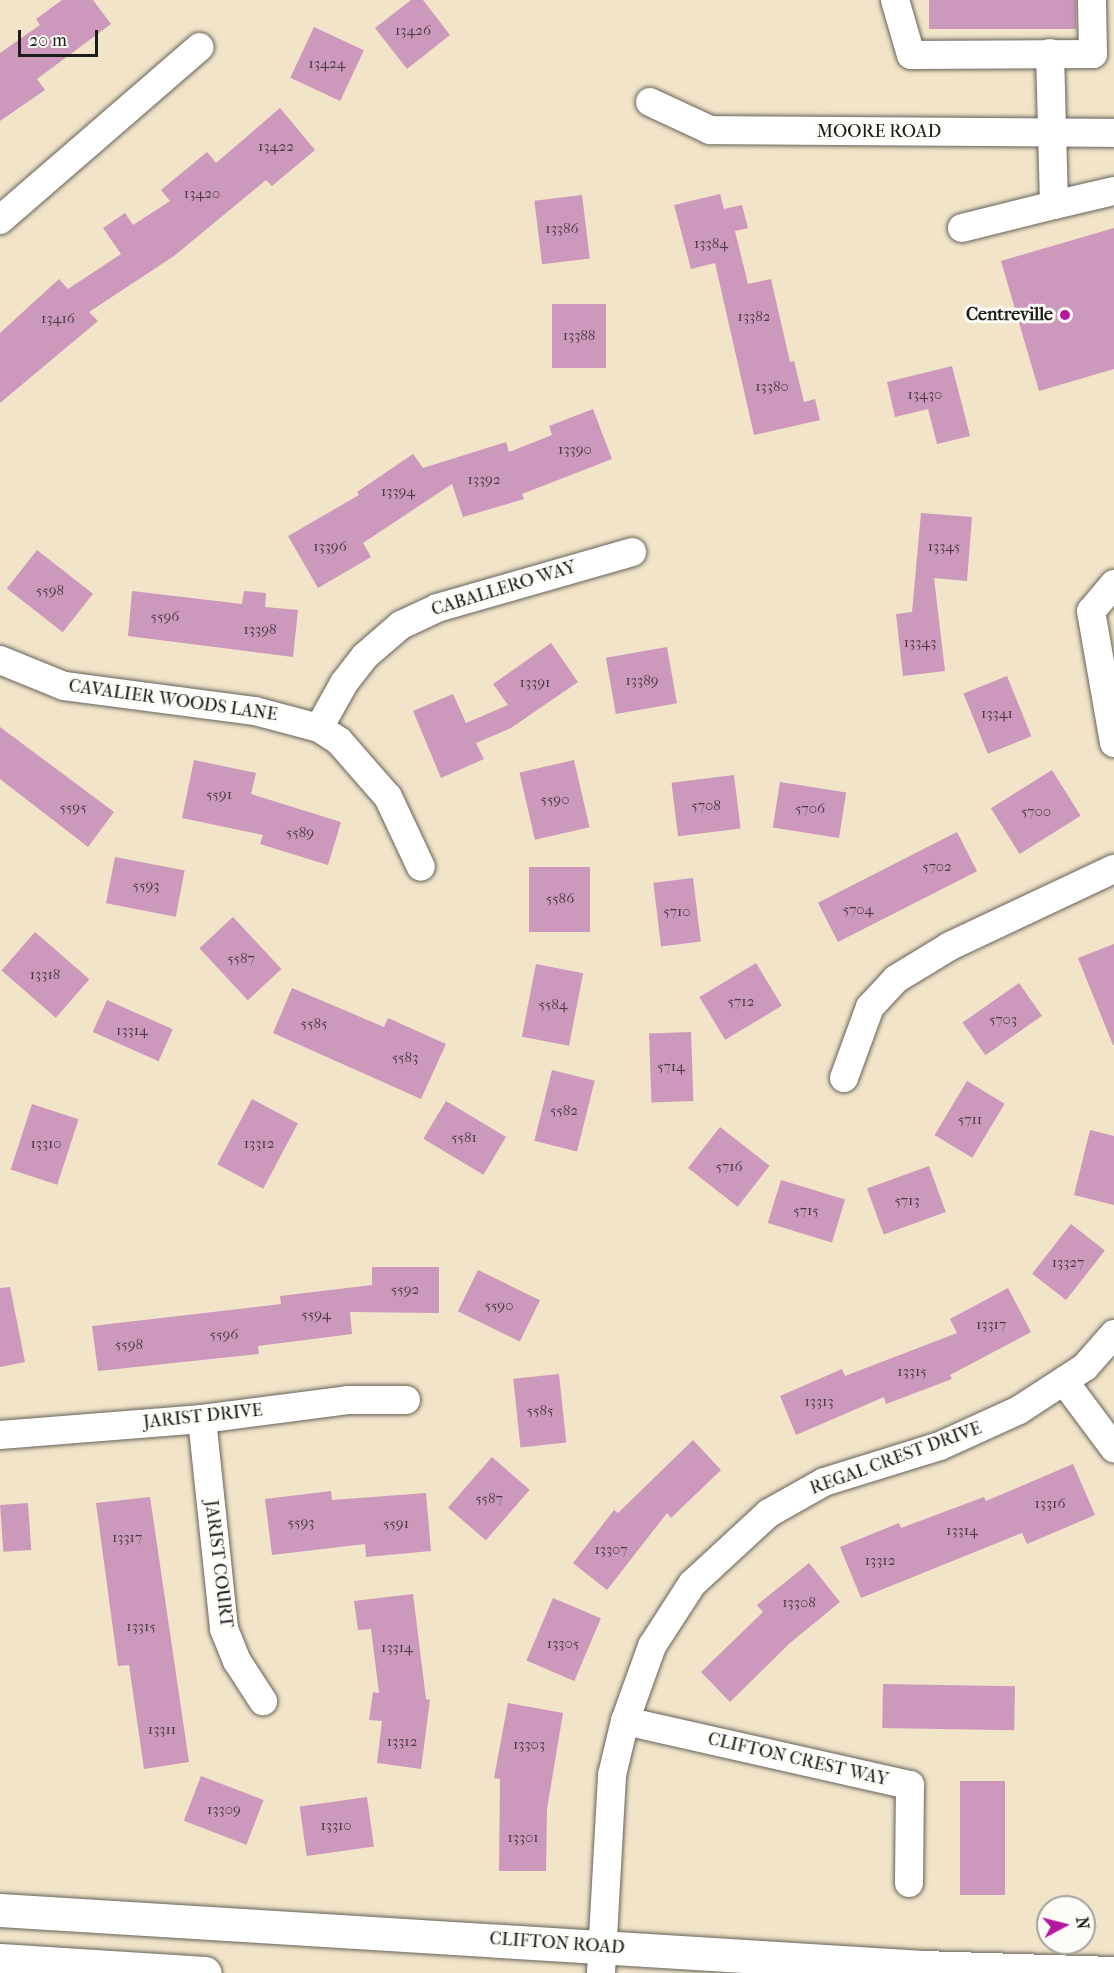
<!DOCTYPE html>
<html>
<head>
<meta charset="utf-8">
<style>
  body { margin:0 }
  #map { position:relative; width:1114px; height:1973px; overflow:hidden; background:#f1e4c9; font-family:"IM FELL French Canon",serif }
  div>[style] { position:absolute }
  [style*='--x'] { left:calc(var(--x)*1px); top:calc(var(--y)*1px); width:calc(var(--w)*1px); rotate:calc(var(--a)*1deg) }
  .building>* { inset:0; background:#cc98bb; transform-origin:0 0 }
  .roads { filter:drop-shadow(0 0 2px #676259) drop-shadow(0 0 2px #676259) }
  .minor>* { height:28px; margin:-14px; padding:0 14px; transform-origin:14px; border-radius:14px; background:#fff }
  .major>* { height:33px; margin:-16.5px; padding:0 16.5px; transform-origin:16.5px; border-radius:16.5px; background:#fff }
  .dots>* { width:16px; height:16px; translate:-50% -50%; box-sizing:border-box; border:3px solid #fdfcf7; border-radius:50% }
  span { translate:-50% -50%; white-space:nowrap; text-align:center; line-height:1.15; -webkit-text-stroke:6px #fdfcf7; paint-order:stroke }
  .number-label { font-size:15px; color:#483b44 }
  .number-label span { -webkit-text-stroke-width:0 }
  .street-label { font-size:18px; color:#1c1c1c }
  .poi-label { font-size:18px; color:#1c1c1c; font-weight:700 }
  .right { translate:-100% -50%; text-align:right }
  .north { position:absolute; left:1036px; top:1895px; width:60px; height:60px; box-sizing:border-box; background:#fdfcf7; border:2px solid #a3a29f; border-radius:50%; rotate:83deg; font-size:16px; font-weight:700; line-height:24px; text-align:center; color:#1c1c1c }
  .north::after { content:''; display:block; margin:auto; width:21px; height:27px; background:#b5179e; clip-path:polygon(50% 0,100% 100%,50% 72%,0 100%) }
  .scale { position:absolute; left:18px; top:30px; width:80px; height:27px; box-sizing:border-box; border:3px solid #1c1c1c; border-top:0; padding-left:8px; font-size:18px; line-height:21px; white-space:nowrap; color:#1c1c1c; -webkit-text-stroke:4px #fdfcf7; paint-order:stroke }
</style>
</head>
<body>
<div id="map">
  <div class="building">
    <i style="clip-path:polygon(62px 0,93px 0,111px 24px,37px 79px,45px 90px,0 121px,0 53px,40px 25px,36px 19px)"></i>
    <i style="clip-path:polygon(411px 0,423px 0,450px 35px,407px 69px,375px 28px)"></i>
    <i style="left:929px;top:0;width:147px;height:29px"></i>
    <i style="left:314px;top:27px;width:55px;height:56px;rotate:25deg"></i>
    <i style="clip-path:polygon(280px 108px,315px 150px,272px 186px,266px 180px,174px 256px,89px 312px,98px 321px,0 403px,0 333px,59px 279px,68px 289px,121px 254px,103px 228px,125px 213px,133px 225px,170px 201px,161px 190px,207px 152px,216px 163px)"></i>
    <i style="clip-path:polygon(720px 194px,724px 209px,742px 205px,748px 228px,735px 231px,748px 284px,771px 279px,790px 362px,794px 361px,804px 402px,815px 399px,820px 420px,754px 435px,715px 263px,691px 269px,674px 205px)"></i>
    <i style="left:582px;top:195px;width:64px;height:48px;rotate:83deg"></i>
    <i style="clip-path:polygon(1114px 228px,1114px 369px,1039px 391px,1001px 261px)"></i>
    <i style="left:552px;top:304px;width:54px;height:64px"></i>
    <i style="clip-path:polygon(952px 366px,970px 436px,937px 444px,928px 409px,895px 417px,887px 382px)"></i>
    <i style="clip-path:polygon(593px 409px,612px 459px,522px 494px,524px 499px,463px 517px,452px 484px,363px 543px,371px 557px,318px 588px,288px 536px,359px 495px,357px 492px,413px 454px,423px 468px,506px 442px,509px 452px,552px 435px,549px 426px)"></i>
    <i style="clip-path:polygon(921px 513px,972px 517px,967px 581px,934px 578px,945px 671px,903px 676px,896px 614px,912px 612px)"></i>
    <i style="left:37px;top:550px;width:71px;height:49px;rotate:38deg"></i>
    <i style="clip-path:polygon(132px 591px,242px 604px,244px 591px,266px 593px,265px 607px,298px 610px,293px 657px,128px 636px)"></i>
    <i style="clip-path:polygon(551px 643px,578px 682px,511px 728px,476px 743px,484px 759px,441px 778px,413px 711px,453px 694px,466px 723px,508px 705px,493px 684px)"></i>
    <i style="left:667px;top:647px;width:57px;height:62px;rotate:80deg"></i>
    <i style="left:1007px;top:676px;width:65px;height:47px;rotate:68deg"></i>
    <i style="clip-path:polygon(0 727px,114px 812px,88px 847px,0 779px)"></i>
    <i style="clip-path:polygon(194px 760px,256px 773px,251px 794px,341px 822px,328px 865px,260px 844px,263px 835px,182px 818px)"></i>
    <i style="left:574px;top:760px;width:69px;height:56px;rotate:77deg"></i>
    <i style="left:1052px;top:770px;width:54px;height:72px;rotate:58deg"></i>
    <i style="left:734px;top:775px;width:54px;height:63px;rotate:83deg"></i>
    <i style="left:780px;top:782px;width:67px;height:46px;rotate:9deg"></i>
    <i style="left:957px;top:832px;width:44px;height:156px;rotate:63deg"></i>
    <i style="left:115px;top:857px;width:71px;height:47px;rotate:11deg"></i>
    <i style="left:529px;top:867px;width:61px;height:65px"></i>
    <i style="left:693px;top:878px;width:64px;height:40px;rotate:83deg"></i>
    <i style="left:233px;top:917px;width:71px;height:46px;rotate:47deg"></i>
    <i style="left:35px;top:932px;width:72px;height:51px;rotate:41deg"></i>
    <i style="clip-path:polygon(1114px 944px,1114px 1045px,1113px 1045px,1078px 958px)"></i>
    <i style="left:756px;top:963px;width:50px;height:66px;rotate:59deg"></i>
    <i style="left:536px;top:964px;width:48px;height:74px;rotate:11deg"></i>
    <i style="left:1019px;top:983px;width:40px;height:69px;rotate:55deg"></i>
    <i style="clip-path:polygon(292px 988px,384px 1027px,388px 1018px,446px 1044px,421px 1099px,273px 1033px)"></i>
    <i style="left:107px;top:1000px;width:72px;height:35px;rotate:24deg"></i>
    <i style="left:691px;top:1032px;width:69px;height:42px;rotate:88deg"></i>
    <i style="left:552px;top:1070px;width:44px;height:73px;rotate:14deg"></i>
    <i style="left:967px;top:1081px;width:44px;height:63px;rotate:31deg"></i>
    <i style="left:252px;top:1099px;width:52px;height:74px;rotate:28deg"></i>
    <i style="left:446px;top:1101px;width:70px;height:44px;rotate:31deg"></i>
    <i style="left:32px;top:1104px;width:49px;height:69px;rotate:18deg"></i>
    <i style="left:720px;top:1127px;width:63px;height:52px;rotate:38deg"></i>
    <i style="clip-path:polygon(1090px 1130px,1114px 1136px,1114px 1205px,1074px 1195px)"></i>
    <i style="left:929px;top:1166px;width:49px;height:66px;rotate:70deg"></i>
    <i style="left:781px;top:1180px;width:67px;height:45px;rotate:17deg"></i>
    <i style="left:1071px;top:1224px;width:43px;height:63px;rotate:38deg"></i>
    <i style="clip-path:polygon(372px 1267px,439px 1267px,439px 1313px,350px 1312px,352px 1334px,258px 1346px,259px 1354px,98px 1371px,92px 1326px,281px 1304px,280px 1296px,372px 1285px)"></i>
    <i style="left:478px;top:1270px;width:69px;height:46px;rotate:26deg"></i>
    <i style="clip-path:polygon(10px 1287px,25px 1362px,0 1367px,0 1288px)"></i>
    <i style="clip-path:polygon(1008px 1288px,1031px 1332px,950px 1375px,952px 1379px,886px 1404px,884px 1397px,796px 1435px,780px 1396px,842px 1369px,845px 1376px,957px 1333px,950px 1319px)"></i>
    <i style="left:559px;top:1374px;width:69px;height:46px;rotate:84deg"></i>
    <i style="clip-path:polygon(693px 1440px,721px 1470px,671px 1518px,667px 1513px,607px 1590px,573px 1563px,614px 1510px,618px 1513px)"></i>
    <i style="left:492px;top:1457px;width:50px;height:67px;rotate:41deg"></i>
    <i style="clip-path:polygon(1073px 1464px,1095px 1515px,1027px 1544px,1022px 1533px,861px 1598px,840px 1547px,899px 1523px,901px 1528px,984px 1497px,986px 1501px)"></i>
    <i style="clip-path:polygon(331px 1491px,332px 1500px,426px 1493px,431px 1551px,366px 1557px,365px 1544px,272px 1555px,265px 1499px)"></i>
    <i style="clip-path:polygon(150px 1497px,189px 1762px,144px 1769px,129px 1665px,118px 1666px,96px 1503px)"></i>
    <i style="left:28px;top:1503px;width:47px;height:28px;rotate:86deg"></i>
    <i style="clip-path:polygon(809px 1563px,840px 1602px,790px 1643px,730px 1702px,701px 1672px,763px 1612px,757px 1605px)"></i>
    <i style="clip-path:polygon(413px 1594px,426px 1699px,430px 1700px,421px 1769px,377px 1763px,382px 1721px,369px 1720px,373px 1692px,379px 1693px,371px 1629px,358px 1630px,354px 1601px)"></i>
    <i style="left:553px;top:1598px;width:52px;height:68px;rotate:23deg"></i>
    <i style="left:883px;top:1684px;width:132px;height:44px;rotate:1deg"></i>
    <i style="clip-path:polygon(508px 1703px,563px 1713px,547px 1809px,546px 1871px,499px 1871px,500px 1779px,494px 1778px)"></i>
    <i style="left:201px;top:1776px;width:67px;height:48px;rotate:21deg"></i>
    <i style="left:1005px;top:1781px;width:114px;height:45px;rotate:90deg"></i>
    <i style="left:367px;top:1797px;width:50px;height:68px;rotate:82deg"></i>
  </div>
  <div class="roads">
    <div class="minor">
      <i style="--x:895;--y:0;--w:57;--a:73.8"></i>
      <i style="--x:911;--y:55;--w:182;--a:-0.3"></i>
      <i style="--x:1093;--y:54;--w:54;--a:-91.1"></i>
      <i style="--x:650;--y:102;--w:66;--a:25"></i>
      <i style="--x:710;--y:130;--w:404;--a:0.4"></i>
      <i style="--x:1054;--y:205;--w:62;--a:-13.1"></i>
      <i style="--x:0;--y:220;--w:264;--a:-40.9"></i>
      <i style="--x:962;--y:228;--w:95;--a:-14"></i>
      <i style="--x:1054;--y:205;--w:152;--a:-91.5"></i>
      <i style="--x:1114;--y:584;--w:35;--a:130"></i>
      <i style="--x:1091;--y:611;--w:134;--a:80.1"></i>
      <i style="--x:0;--y:660;--w:69;--a:22.1"></i>
      <i style="--x:64;--y:686;--w:193;--a:7.5"></i>
      <i style="--x:255;--y:711;--w:66;--a:14.9"></i>
      <i style="--x:319;--y:728;--w:24;--a:33"></i>
      <i style="--x:339;--y:741;--w:74;--a:48.8"></i>
      <i style="--x:388;--y:797;--w:77;--a:64.8"></i>
      <i style="--x:319;--y:728;--w:51;--a:-60.9"></i>
      <i style="--x:344;--y:683;--w:34;--a:-52"></i>
      <i style="--x:365;--y:656;--w:48;--a:-40.7"></i>
      <i style="--x:401;--y:625;--w:40;--a:-25"></i>
      <i style="--x:437;--y:608;--w:203;--a:-16"></i>
      <i style="--x:844;--y:1078;--w:76;--a:-69.9"></i>
      <i style="--x:870;--y:1007;--w:38;--a:-47"></i>
      <i style="--x:896;--y:979;--w:63;--a:-31.4"></i>
      <i style="--x:950;--y:946;--w:181;--a:-25.2"></i>
      <i style="--x:1064;--y:1381;--w:84;--a:53.3"></i>
      <i style="--x:202;--y:1419;--w:211;--a:84"></i>
      <i style="--x:224;--y:1629;--w:35;--a:68"></i>
      <i style="--x:237;--y:1661;--w:48;--a:57"></i>
      <i style="--x:0;--y:1435;--w:203;--a:-4.5"></i>
      <i style="--x:202;--y:1419;--w:147;--a:-7.4"></i>
      <i style="--x:348;--y:1400;--w:58;--a:0"></i>
      <i style="--x:625;--y:1721;--w:292;--a:12.7"></i>
      <i style="--x:910;--y:1785;--w:98;--a:90.6"></i>
      <i style="--x:601;--y:1973;--w:198;--a:-86.8"></i>
      <i style="--x:612;--y:1775;--w:56;--a:-76.5"></i>
      <i style="--x:625;--y:1721;--w:80;--a:-70.2"></i>
      <i style="--x:652;--y:1646;--w:74;--a:-57.2"></i>
      <i style="--x:692;--y:1584;--w:105;--a:-42.7"></i>
      <i style="--x:769;--y:1513;--w:63;--a:-29.4"></i>
      <i style="--x:824;--y:1482;--w:121;--a:-17.2"></i>
      <i style="--x:940;--y:1446;--w:87;--a:-24.5"></i>
      <i style="--x:1019;--y:1410;--w:79;--a:-33.1"></i>
      <i style="--x:1085;--y:1367;--w:44;--a:-48.7"></i>
    </div>
    <div class="major">
      <i style="--x:0;--y:1910;--w:924;--a:3.54"></i>
      <i style="--x:922;--y:1967;--w:192;--a:1.8"></i>
      <i style="--x:0;--y:1960;--w:205;--a:3.6"></i>
    </div>
  </div>
  <div class="dots">
    <i style="left:1065px;top:315px;background:#b5179e"></i>
  </div>
  <div class="number-label">
    <span style="left:413px;top:31px">13426</span>
    <span style="left:327px;top:64px">13424</span>
    <span style="left:276px;top:147px">13422</span>
    <span style="left:202px;top:194px">13420</span>
    <span style="left:562px;top:229px">13386</span>
    <span style="left:711px;top:244px">13384</span>
    <span style="left:754px;top:317px">13382</span>
    <span style="left:58px;top:319px">13416</span>
    <span style="left:579px;top:336px">13388</span>
    <span style="left:772px;top:387px">13380</span>
    <span style="left:925px;top:395px">13430</span>
    <span style="left:575px;top:450px">13390</span>
    <span style="left:484px;top:480px">13392</span>
    <span style="left:398px;top:492px">13394</span>
    <span style="left:330px;top:547px">13396</span>
    <span style="left:944px;top:547px">13345</span>
    <span style="left:50px;top:591px">5598</span>
    <span style="left:165px;top:617px">5596</span>
    <span style="left:260px;top:630px">13398</span>
    <span style="left:920px;top:643px">13343</span>
    <span style="left:642px;top:681px">13389</span>
    <span style="left:535px;top:683px">13391</span>
    <span style="left:997px;top:714px">13341</span>
    <span style="left:219px;top:795px">5591</span>
    <span style="left:555px;top:800px">5590</span>
    <span style="left:706px;top:806px">5708</span>
    <span style="left:73px;top:808px">5595</span>
    <span style="left:810px;top:809px">5706</span>
    <span style="left:1036px;top:812px">5700</span>
    <span style="left:300px;top:833px">5589</span>
    <span style="left:937px;top:867px">5702</span>
    <span style="left:146px;top:886px">5593</span>
    <span style="left:560px;top:899px">5586</span>
    <span style="left:858px;top:910px">5704</span>
    <span style="left:677px;top:912px">5710</span>
    <span style="left:241px;top:959px">5587</span>
    <span style="left:45px;top:975px">13318</span>
    <span style="left:741px;top:1002px">5712</span>
    <span style="left:553px;top:1005px">5584</span>
    <span style="left:1003px;top:1020px">5703</span>
    <span style="left:314px;top:1024px">5585</span>
    <span style="left:132px;top:1031px">13314</span>
    <span style="left:405px;top:1058px">5583</span>
    <span style="left:671px;top:1067px">5714</span>
    <span style="left:564px;top:1111px">5582</span>
    <span style="left:970px;top:1120px">5711</span>
    <span style="left:464px;top:1138px">5581</span>
    <span style="left:46px;top:1144px">13310</span>
    <span style="left:259px;top:1144px">13312</span>
    <span style="left:729px;top:1167px">5716</span>
    <span style="left:907px;top:1201px">5713</span>
    <span style="left:806px;top:1211px">5715</span>
    <span style="left:1068px;top:1263px">13327</span>
    <span style="left:405px;top:1290px">5592</span>
    <span style="left:499px;top:1306px">5590</span>
    <span style="left:316px;top:1315px">5594</span>
    <span style="left:991px;top:1325px">13317</span>
    <span style="left:224px;top:1335px">5596</span>
    <span style="left:129px;top:1345px">5598</span>
    <span style="left:912px;top:1372px">13315</span>
    <span style="left:819px;top:1402px">13313</span>
    <span style="left:540px;top:1411px">5585</span>
    <span style="left:489px;top:1499px">5587</span>
    <span style="left:1050px;top:1504px">13316</span>
    <span style="left:301px;top:1523px">5593</span>
    <span style="left:396px;top:1524px">5591</span>
    <span style="left:962px;top:1531px">13314</span>
    <span style="left:127px;top:1538px">13317</span>
    <span style="left:611px;top:1550px">13307</span>
    <span style="left:880px;top:1561px">13312</span>
    <span style="left:799px;top:1603px">13308</span>
    <span style="left:141px;top:1627px">13315</span>
    <span style="left:563px;top:1644px">13305</span>
    <span style="left:397px;top:1648px">13314</span>
    <span style="left:162px;top:1730px">13311</span>
    <span style="left:402px;top:1742px">13312</span>
    <span style="left:529px;top:1745px">13303</span>
    <span style="left:224px;top:1810px">13309</span>
    <span style="left:336px;top:1826px">13310</span>
    <span style="left:523px;top:1838px">13301</span>
  </div>
  <div class="street-label">
    <span style="left:879px;top:132px">MOORE ROAD</span>
    <span style="left:504px;top:589px;rotate:-17deg">CABALLERO WAY</span>
    <span style="left:173px;top:701px;rotate:8deg">CAVALIER WOODS LANE</span>
    <span style="left:203px;top:1417px;rotate:-6deg">JARIST DRIVE</span>
    <span style="left:896px;top:1459px;rotate:-20deg">REGAL CREST DRIVE</span>
    <span style="left:218px;top:1564px;rotate:83deg">JARIST COURT</span>
    <span style="left:798px;top:1760px;rotate:13deg">CLIFTON CREST WAY</span>
    <span style="left:557px;top:1944px;rotate:4deg">CLIFTON ROAD</span>
  </div>
  <div class="poi-label">
    <span class="right" style="left:1053px;top:315px">Centreville</span>
  </div>
  <div class="north">N</div>
  <div class="scale">20 m</div>
</div>
</body>
</html>
